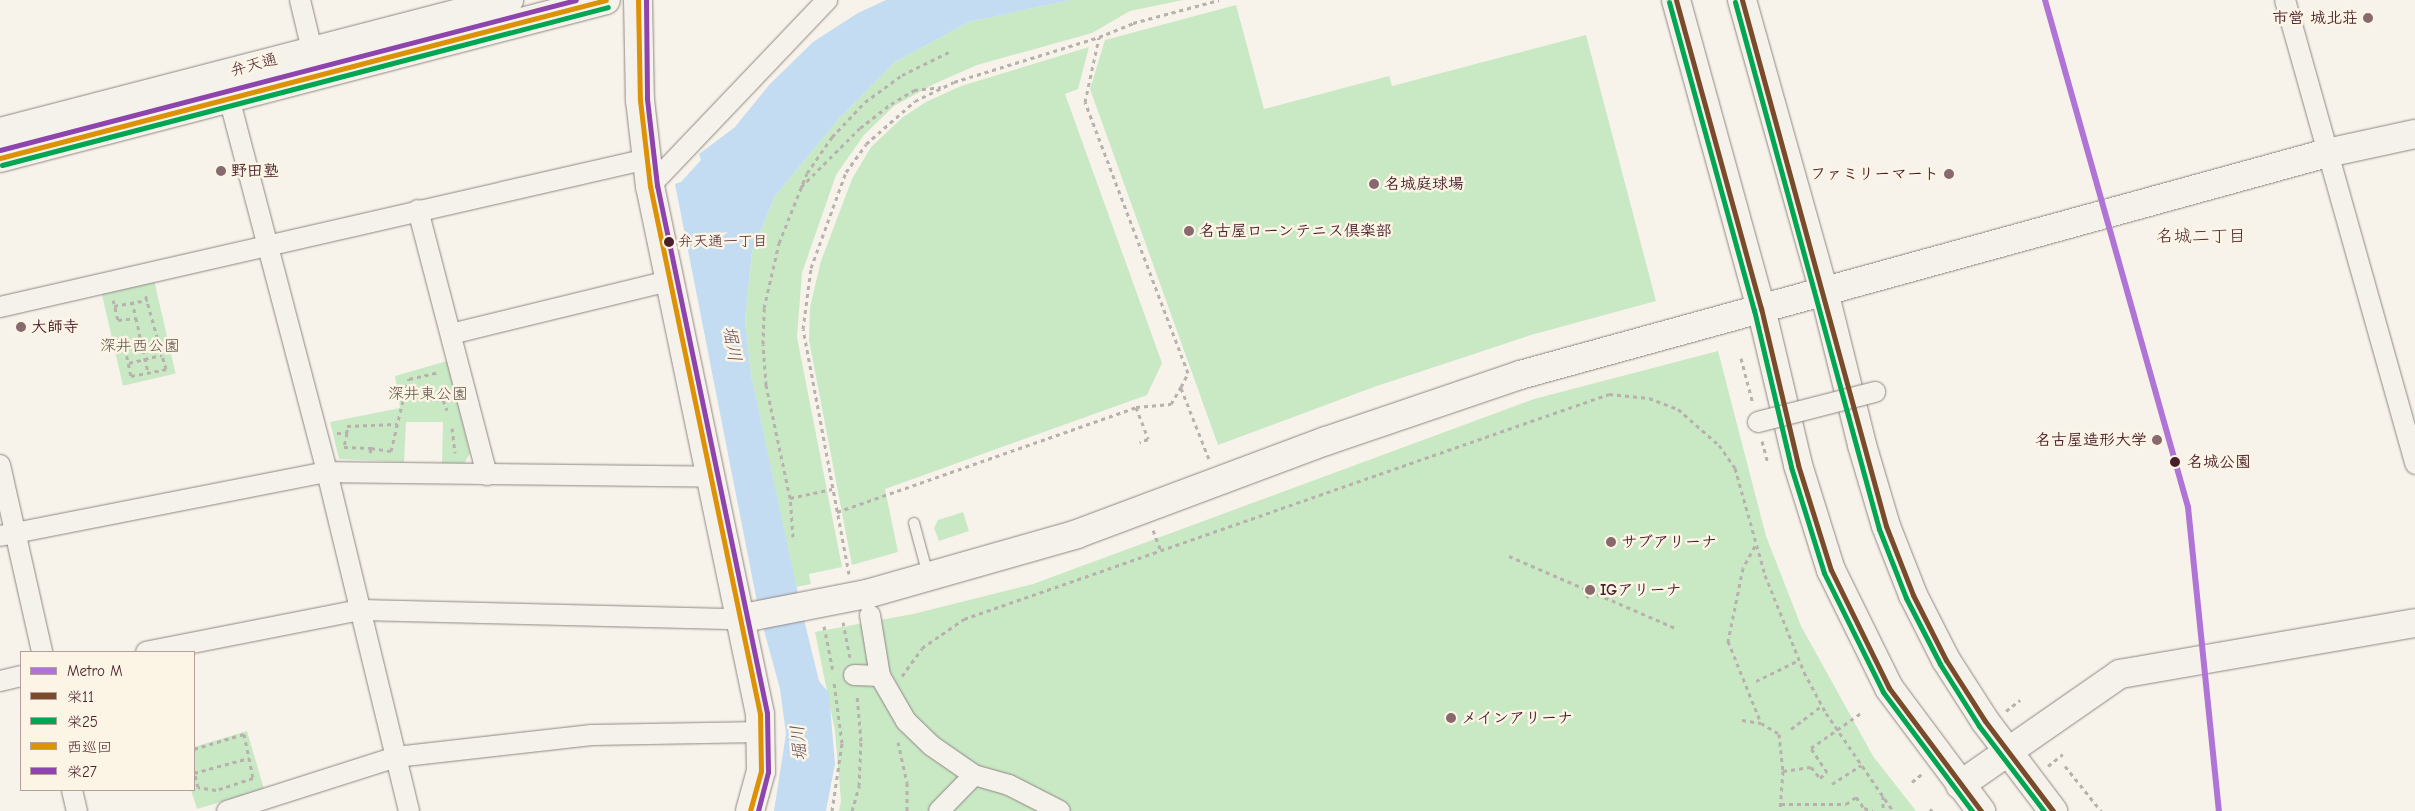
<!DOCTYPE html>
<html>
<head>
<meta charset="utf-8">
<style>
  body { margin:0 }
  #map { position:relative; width:2415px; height:811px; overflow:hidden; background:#f7f3ea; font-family:"Comic Neue","Klee One",sans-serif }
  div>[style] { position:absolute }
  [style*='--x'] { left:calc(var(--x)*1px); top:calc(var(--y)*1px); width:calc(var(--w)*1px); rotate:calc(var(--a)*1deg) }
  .green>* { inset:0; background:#c9e9c5; transform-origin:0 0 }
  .water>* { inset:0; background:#c3dcf2 }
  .path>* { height:3px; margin-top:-1.5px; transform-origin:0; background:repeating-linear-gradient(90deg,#b8b1ae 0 4px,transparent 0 8px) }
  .roads { filter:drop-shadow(0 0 1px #908684) drop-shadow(0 0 1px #908684) }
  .lane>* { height:10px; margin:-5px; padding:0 5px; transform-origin:5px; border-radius:5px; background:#f5f2ec }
  .street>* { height:20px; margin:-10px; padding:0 10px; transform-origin:10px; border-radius:10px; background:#f5f2ec }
  .secondary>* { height:28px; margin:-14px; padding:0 14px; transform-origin:14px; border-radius:14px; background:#f5f2ec }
  .bridges { filter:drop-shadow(0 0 1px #908684) drop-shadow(0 0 1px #908684) }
  .street-bridge>* { height:20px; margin:-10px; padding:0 10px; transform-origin:10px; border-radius:10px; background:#f5f2ec }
  .bus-1>* { height:5px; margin:-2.5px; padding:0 2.5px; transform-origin:2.5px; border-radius:2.5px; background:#7a4b2a }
  .bus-2>* { height:5px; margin:-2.5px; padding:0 2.5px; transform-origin:2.5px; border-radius:2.5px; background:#00a651 }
  .bus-3>* { height:5px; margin:-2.5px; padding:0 2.5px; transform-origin:2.5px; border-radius:2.5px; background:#dd9206 }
  .bus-4>* { height:5px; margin:-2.5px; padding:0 2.5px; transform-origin:2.5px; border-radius:2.5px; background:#8e44ad }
  .metro-1>* { height:6px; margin:-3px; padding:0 3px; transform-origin:3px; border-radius:3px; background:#b074d6 }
  .dots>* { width:14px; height:14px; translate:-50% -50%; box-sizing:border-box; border:2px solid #fcf5e5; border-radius:50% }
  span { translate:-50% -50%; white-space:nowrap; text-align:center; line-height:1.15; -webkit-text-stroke:5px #fcf5e5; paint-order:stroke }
  .bus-label { font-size:15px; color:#4a1f2b }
  .left { translate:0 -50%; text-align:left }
  .poi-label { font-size:16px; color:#4a1f2b; font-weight:700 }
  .right { translate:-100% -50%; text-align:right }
  .street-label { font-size:16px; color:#4a1f2b }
  .park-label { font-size:16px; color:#604f4a }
  .stop-label { font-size:16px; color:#4a1f2b; font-weight:700 }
  .neighbourhood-label { font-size:18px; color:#4a1f2b }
  .water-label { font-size:18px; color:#634c5e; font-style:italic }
  .legend { position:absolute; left:20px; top:651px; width:175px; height:140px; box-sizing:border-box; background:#fcf5e5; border:1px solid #b59f9b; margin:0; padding:6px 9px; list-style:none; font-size:15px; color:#4a1f2b }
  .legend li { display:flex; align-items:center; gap:10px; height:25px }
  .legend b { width:25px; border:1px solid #b59f9b }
</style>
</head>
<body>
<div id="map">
  <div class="green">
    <i style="clip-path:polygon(1071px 0,1183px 0,1130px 11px,1092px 33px,977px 65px,934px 84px,894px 106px,864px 135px,836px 175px,802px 273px,797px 337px,842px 567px,809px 574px,811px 584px,796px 587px,751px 374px,745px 321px,752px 252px,775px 196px,838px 120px,895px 62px,969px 22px)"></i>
    <i style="clip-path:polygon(1236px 5px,1264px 109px,1389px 76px,1392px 86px,1586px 35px,1656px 301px,1531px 335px,1374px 387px,1218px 445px,1090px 89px,1105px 40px)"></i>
    <i style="clip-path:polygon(1089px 47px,1078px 89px,1065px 94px,1162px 363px,1147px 395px,885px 489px,898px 552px,852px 565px,809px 340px,810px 307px,821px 261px,852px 179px,871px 147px,903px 117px,926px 102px,961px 86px)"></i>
    <i style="left:154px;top:280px;width:96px;height:54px;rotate:77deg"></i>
    <i style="clip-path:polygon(1718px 351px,1766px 536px,1801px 626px,1873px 756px,1916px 811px,839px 811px,841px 801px,835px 731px,815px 632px,913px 614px,1033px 584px,1534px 399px)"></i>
    <i style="clip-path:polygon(447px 361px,470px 453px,464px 464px,442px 463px,443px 422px,406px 422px,404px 462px,339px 459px,330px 422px,400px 408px,395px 376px)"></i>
    <i style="clip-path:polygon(963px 512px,969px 531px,939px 541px,934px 528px,938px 520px)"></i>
    <i style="clip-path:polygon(247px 731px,264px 789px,197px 809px,191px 790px,194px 790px,194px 747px)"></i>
  </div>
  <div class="water">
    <i style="clip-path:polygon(886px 0,1071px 0,969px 22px,895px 62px,838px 120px,775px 196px,752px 252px,745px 321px,751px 374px,800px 603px,819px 681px,829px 693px,835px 764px,826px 811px,774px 811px,786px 734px,780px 689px,759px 612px,675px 184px,681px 182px,701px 160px,699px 154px,735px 127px,769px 85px,813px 42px,858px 13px)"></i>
  </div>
  <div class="path">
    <i style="--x:801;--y:187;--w:83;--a:-45"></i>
    <i style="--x:860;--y:128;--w:39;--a:-38"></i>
    <i style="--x:891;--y:104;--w:27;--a:-31"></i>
    <i style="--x:914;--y:90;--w:27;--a:-6"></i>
    <i style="--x:113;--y:300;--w:21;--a:76"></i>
    <i style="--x:118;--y:320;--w:18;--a:-6"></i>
    <i style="--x:136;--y:318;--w:25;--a:78"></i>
    <i style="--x:141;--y:342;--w:17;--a:159"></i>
    <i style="--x:125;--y:348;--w:29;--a:78"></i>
    <i style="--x:131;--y:376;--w:36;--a:-11"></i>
    <i style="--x:166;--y:369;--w:78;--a:-105.6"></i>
    <i style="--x:132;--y:301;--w:17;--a:77"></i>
    <i style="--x:114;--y:306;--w:34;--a:-10"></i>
    <i style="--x:141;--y:342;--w:31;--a:77"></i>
    <i style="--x:1741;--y:358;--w:48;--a:75.4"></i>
    <i style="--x:129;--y:363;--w:34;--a:-14"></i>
    <i style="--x:1181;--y:388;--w:76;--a:68.5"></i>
    <i style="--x:404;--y:396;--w:18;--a:-74"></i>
    <i style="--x:409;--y:379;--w:31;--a:-13"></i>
    <i style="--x:1136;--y:407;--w:34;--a:69"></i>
    <i style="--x:1148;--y:439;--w:9;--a:159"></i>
    <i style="--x:452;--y:428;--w:25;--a:83"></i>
    <i style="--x:337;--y:433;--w:10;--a:0"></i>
    <i style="--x:347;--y:433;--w:14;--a:102"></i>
    <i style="--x:344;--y:447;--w:27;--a:2"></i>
    <i style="--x:347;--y:433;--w:7;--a:-90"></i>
    <i style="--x:347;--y:426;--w:50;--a:-2.3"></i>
    <i style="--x:1762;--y:441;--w:23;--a:75"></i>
    <i style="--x:370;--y:453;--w:5;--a:-79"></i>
    <i style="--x:371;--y:448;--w:20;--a:9"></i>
    <i style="--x:391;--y:451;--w:57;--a:-76.7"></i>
    <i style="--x:404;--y:396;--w:39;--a:6"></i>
    <i style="--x:443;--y:400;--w:11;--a:68"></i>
    <i style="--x:790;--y:498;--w:43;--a:-12.1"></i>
    <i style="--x:837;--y:512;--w:317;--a:-19.3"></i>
    <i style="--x:1136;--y:407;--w:35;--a:-5"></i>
    <i style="--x:1171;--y:404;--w:20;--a:-60"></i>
    <i style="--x:1181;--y:387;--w:16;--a:-63"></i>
    <i style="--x:1188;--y:373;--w:290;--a:-110.8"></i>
    <i style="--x:1085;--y:102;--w:66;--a:-77.8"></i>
    <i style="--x:1153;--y:530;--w:22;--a:69"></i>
    <i style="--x:793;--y:537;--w:39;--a:-94"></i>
    <i style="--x:790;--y:498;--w:116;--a:-102"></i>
    <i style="--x:766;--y:385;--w:41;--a:-94.2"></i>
    <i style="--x:763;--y:344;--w:36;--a:-88"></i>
    <i style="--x:764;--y:308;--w:67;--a:-77"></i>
    <i style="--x:779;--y:243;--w:75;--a:-68.2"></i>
    <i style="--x:807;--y:173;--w:44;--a:-55.2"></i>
    <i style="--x:832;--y:137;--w:48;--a:-46.7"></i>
    <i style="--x:865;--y:102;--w:46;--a:-36.1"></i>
    <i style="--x:902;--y:75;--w:52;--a:-26.1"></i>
    <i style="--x:1755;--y:546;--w:25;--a:119"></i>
    <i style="--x:1743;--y:568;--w:75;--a:101.6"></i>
    <i style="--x:1728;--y:641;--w:88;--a:68.1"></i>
    <i style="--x:1509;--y:556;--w:181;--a:23.4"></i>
    <i style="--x:849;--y:574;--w:249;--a:-100.6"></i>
    <i style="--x:803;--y:329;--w:62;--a:-82.5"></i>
    <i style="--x:811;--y:268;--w:102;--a:-70"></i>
    <i style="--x:846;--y:172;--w:34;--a:-54"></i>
    <i style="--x:866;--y:144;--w:65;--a:-41.3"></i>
    <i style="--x:915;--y:101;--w:43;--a:-26"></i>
    <i style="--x:954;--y:82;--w:152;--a:-17.2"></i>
    <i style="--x:1099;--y:37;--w:37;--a:-22"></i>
    <i style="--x:1133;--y:23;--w:89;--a:-15"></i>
    <i style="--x:1587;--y:598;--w:7;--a:-74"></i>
    <i style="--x:843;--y:622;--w:36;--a:79"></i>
    <i style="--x:824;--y:626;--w:46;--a:78.7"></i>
    <i style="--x:902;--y:676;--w:34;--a:-54"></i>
    <i style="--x:922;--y:648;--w:51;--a:-34.6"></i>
    <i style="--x:964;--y:619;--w:683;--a:-19.23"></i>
    <i style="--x:1609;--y:394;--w:40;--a:5.7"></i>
    <i style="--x:1649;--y:398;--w:31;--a:21"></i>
    <i style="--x:1678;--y:409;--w:55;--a:41.3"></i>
    <i style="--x:1719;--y:445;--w:28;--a:55"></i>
    <i style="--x:1735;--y:468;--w:111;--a:74.3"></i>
    <i style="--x:1765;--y:575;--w:105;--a:68.1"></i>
    <i style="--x:1804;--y:672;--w:47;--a:61.8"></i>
    <i style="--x:1826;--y:713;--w:119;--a:55.6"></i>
    <i style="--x:1756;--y:681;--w:48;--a:-26"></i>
    <i style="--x:2006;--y:711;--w:18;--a:-38"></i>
    <i style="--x:1742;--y:720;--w:19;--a:9"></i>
    <i style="--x:1761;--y:723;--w:21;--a:31"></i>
    <i style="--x:1779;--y:734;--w:37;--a:84"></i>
    <i style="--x:1783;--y:771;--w:40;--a:94.3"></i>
    <i style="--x:1791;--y:729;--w:39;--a:-37"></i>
    <i style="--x:898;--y:742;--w:42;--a:77.6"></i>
    <i style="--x:907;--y:783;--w:28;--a:90"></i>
    <i style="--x:194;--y:749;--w:52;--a:-16.7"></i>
    <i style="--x:244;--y:734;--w:45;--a:78.4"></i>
    <i style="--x:253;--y:778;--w:39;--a:162"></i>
    <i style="--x:216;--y:790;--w:18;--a:-171"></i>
    <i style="--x:198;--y:787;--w:16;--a:-104"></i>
    <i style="--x:2048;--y:766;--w:19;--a:-39"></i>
    <i style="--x:2065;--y:766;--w:58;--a:51.3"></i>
    <i style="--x:1783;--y:771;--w:28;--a:-8"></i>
    <i style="--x:1811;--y:767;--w:14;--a:51"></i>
    <i style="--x:1820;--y:778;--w:9;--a:-41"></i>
    <i style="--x:1827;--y:772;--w:29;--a:-124"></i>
    <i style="--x:1811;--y:748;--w:61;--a:-35"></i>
    <i style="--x:194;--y:773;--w:57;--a:-15.3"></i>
    <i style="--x:1912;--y:782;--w:14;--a:-39"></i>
    <i style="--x:1832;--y:784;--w:35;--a:-33"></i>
    <i style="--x:1883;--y:796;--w:15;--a:90"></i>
    <i style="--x:1781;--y:804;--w:65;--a:0"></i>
    <i style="--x:1846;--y:804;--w:12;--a:-35"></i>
    <i style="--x:1856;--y:797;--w:14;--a:54"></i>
    <i style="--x:1864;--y:808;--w:9;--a:18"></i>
    <i style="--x:832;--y:811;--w:69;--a:-81.6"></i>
    <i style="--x:842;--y:743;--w:62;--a:-97.5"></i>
    <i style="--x:852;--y:811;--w:26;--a:-74"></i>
    <i style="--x:859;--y:786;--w:45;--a:-87.5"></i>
    <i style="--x:861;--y:741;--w:46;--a:-95"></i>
    <i style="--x:1930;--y:811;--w:3;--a:-45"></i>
  </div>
  <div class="roads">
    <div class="lane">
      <i style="--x:914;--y:523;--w:54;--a:74.9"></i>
    </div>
    <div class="street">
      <i style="--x:300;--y:0;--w:51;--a:76.5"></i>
      <i style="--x:2285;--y:0;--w:482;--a:74.3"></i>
      <i style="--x:229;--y:98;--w:387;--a:75.3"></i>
      <i style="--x:327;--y:472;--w:349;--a:76.4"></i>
      <i style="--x:650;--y:186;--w:257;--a:-46.4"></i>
      <i style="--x:418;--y:210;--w:274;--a:75.4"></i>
      <i style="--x:0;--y:307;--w:664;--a:-12.88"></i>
      <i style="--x:451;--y:334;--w:224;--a:-13.7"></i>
      <i style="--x:0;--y:465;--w:192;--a:77.3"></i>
      <i style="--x:0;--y:536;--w:333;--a:-11.1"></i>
      <i style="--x:327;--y:472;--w:382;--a:0.7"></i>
      <i style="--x:870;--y:615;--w:62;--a:80.7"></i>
      <i style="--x:880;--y:676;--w:52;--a:60"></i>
      <i style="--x:906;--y:721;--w:36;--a:44"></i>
      <i style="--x:932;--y:746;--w:51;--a:34.6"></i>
      <i style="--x:974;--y:775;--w:36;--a:16"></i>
      <i style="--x:1009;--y:785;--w:57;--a:27"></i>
      <i style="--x:146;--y:652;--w:219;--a:-11.1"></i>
      <i style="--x:361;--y:610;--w:377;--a:1.4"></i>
      <i style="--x:854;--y:675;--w:26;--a:2"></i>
      <i style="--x:0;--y:681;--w:22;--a:-13"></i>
      <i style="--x:72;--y:790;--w:22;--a:77"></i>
      <i style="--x:227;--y:811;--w:177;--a:-17.7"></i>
      <i style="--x:396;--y:757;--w:197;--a:-6.4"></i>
      <i style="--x:592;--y:735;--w:170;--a:-1"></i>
      <i style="--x:939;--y:811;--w:50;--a:-45.8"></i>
    </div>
    <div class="secondary">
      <i style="--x:638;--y:0;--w:100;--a:88.9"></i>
      <i style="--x:640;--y:100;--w:87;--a:83.4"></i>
      <i style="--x:650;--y:186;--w:539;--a:78.23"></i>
      <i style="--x:760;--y:714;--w:57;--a:89"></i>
      <i style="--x:761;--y:771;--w:41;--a:105.4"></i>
      <i style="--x:1676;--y:0;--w:320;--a:74.6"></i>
      <i style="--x:1761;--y:308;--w:161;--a:76.7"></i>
      <i style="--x:1798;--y:465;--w:110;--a:72.6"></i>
      <i style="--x:1831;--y:570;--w:131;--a:63.8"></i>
      <i style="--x:1889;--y:688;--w:154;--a:53.2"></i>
      <i style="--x:1742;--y:0;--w:302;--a:74.3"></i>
      <i style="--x:1824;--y:291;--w:159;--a:76.1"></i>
      <i style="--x:1862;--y:445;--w:84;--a:73.5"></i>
      <i style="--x:1886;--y:526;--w:74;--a:68.6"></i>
      <i style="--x:1913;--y:595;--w:73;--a:63.1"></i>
      <i style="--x:1946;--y:660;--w:72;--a:57.4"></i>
      <i style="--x:1985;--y:721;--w:113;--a:52.9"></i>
      <i style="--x:0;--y:132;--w:526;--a:-14.54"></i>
      <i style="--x:0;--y:158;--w:626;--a:-14.61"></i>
      <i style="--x:738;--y:619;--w:131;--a:-11"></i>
      <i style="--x:867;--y:594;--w:218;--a:-15.9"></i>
      <i style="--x:1077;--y:534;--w:266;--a:-20.5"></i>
      <i style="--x:1326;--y:441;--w:205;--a:-18.8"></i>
      <i style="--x:1520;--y:375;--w:837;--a:-15.38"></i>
      <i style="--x:2327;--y:153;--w:90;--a:-12.2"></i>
      <i style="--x:1960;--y:785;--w:195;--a:-34.8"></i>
      <i style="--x:2120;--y:674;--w:299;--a:-9.8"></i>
    </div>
  </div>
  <div class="bridges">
    <div class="street-bridge">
      <i style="--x:1758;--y:422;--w:121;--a:-14.4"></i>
    </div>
  </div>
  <div class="bus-1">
    <i style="--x:1676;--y:0;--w:320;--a:74.6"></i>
    <i style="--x:1761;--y:308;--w:161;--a:76.7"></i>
    <i style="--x:1798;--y:465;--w:110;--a:72.6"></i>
    <i style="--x:1831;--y:570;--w:131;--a:63.8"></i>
    <i style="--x:1889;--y:688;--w:154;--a:53.2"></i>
    <i style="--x:1742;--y:0;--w:545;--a:74.69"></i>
    <i style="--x:1886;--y:526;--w:74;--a:68.6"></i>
    <i style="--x:1913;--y:595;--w:73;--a:63.1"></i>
    <i style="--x:1946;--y:660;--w:72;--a:57.4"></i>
    <i style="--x:1985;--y:721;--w:113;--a:52.9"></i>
  </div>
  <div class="bus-2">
    <i style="--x:1669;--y:2;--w:320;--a:74.6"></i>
    <i style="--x:1754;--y:310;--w:161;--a:76.7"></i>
    <i style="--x:1791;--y:467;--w:111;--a:72.7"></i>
    <i style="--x:1824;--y:573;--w:133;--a:63.6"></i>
    <i style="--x:1883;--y:692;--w:149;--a:53.2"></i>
    <i style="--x:1735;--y:2;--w:546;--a:74.72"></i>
    <i style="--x:1879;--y:529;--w:74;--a:68.6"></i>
    <i style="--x:1906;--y:598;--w:74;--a:62.7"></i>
    <i style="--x:1940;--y:664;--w:73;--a:57.8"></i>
    <i style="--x:1979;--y:726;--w:107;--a:52.6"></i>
    <i style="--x:2;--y:165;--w:626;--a:-14.61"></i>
  </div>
  <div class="bus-3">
    <i style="--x:638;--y:0;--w:100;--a:88.9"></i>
    <i style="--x:640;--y:100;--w:87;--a:83.4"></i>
    <i style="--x:650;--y:186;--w:539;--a:78.23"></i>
    <i style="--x:760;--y:714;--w:57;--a:89"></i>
    <i style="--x:761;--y:771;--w:41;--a:105.4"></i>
    <i style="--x:0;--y:158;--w:626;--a:-14.61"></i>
  </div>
  <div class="bus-4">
    <i style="--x:646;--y:0;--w:99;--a:89.4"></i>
    <i style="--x:647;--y:99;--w:87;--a:83.4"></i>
    <i style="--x:657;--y:185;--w:539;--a:78.23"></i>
    <i style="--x:767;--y:713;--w:59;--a:89"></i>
    <i style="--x:768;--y:772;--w:40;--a:104.4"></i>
    <i style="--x:0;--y:150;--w:595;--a:-14.6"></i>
  </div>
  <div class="metro-1">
    <i style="--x:2045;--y:0;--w:527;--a:74.25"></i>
    <i style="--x:2188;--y:507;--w:306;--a:84.2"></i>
  </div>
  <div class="dots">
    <i style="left:2368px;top:18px;background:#87696e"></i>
    <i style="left:221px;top:171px;background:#87696e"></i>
    <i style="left:1949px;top:174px;background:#87696e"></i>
    <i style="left:1374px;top:184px;background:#87696e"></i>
    <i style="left:1189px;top:231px;background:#87696e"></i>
    <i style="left:669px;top:242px;background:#4a1f2b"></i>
    <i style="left:21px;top:327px;background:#87696e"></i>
    <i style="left:2157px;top:440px;background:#87696e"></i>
    <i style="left:2175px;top:462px;background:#4a1f2b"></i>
    <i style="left:1611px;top:542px;background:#87696e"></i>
    <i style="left:1590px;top:590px;background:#87696e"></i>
    <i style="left:1451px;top:718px;background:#87696e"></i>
  </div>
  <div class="bus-label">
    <span class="left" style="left:678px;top:242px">弁天通一丁目</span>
  </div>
  <div class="poi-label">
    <span class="right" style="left:2358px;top:18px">市営 城北荘</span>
    <span class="left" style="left:231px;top:171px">野田塾</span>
    <span class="right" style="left:1939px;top:174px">ファミリーマート</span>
    <span class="left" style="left:1384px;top:184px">名城庭球場</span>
    <span class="left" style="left:1199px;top:231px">名古屋ローンテニス倶楽部</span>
    <span class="left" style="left:31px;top:327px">大師寺</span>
    <span class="right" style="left:2147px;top:440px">名古屋造形大学</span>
    <span class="left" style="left:1621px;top:542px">サブアリーナ</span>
    <span class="left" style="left:1600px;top:590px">IGアリーナ</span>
    <span class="left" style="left:1461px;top:718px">メインアリーナ</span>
  </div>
  <div class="street-label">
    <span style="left:254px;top:65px;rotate:-15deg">弁天通</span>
  </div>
  <div class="park-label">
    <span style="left:140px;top:346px">深井西公園</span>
    <span style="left:428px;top:394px">深井東公園</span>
  </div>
  <div class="stop-label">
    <span class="left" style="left:2187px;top:462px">名城公園</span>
  </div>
  <div class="neighbourhood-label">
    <span style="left:2201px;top:237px">名城二丁目</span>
  </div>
  <div class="water-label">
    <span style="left:731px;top:344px;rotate:80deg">堀川</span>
    <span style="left:800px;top:743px;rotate:-96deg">堀川</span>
  </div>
  <ul class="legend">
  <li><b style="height:6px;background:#b074d6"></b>Metro M</li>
  <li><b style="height:6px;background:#7a4b2a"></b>栄11</li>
  <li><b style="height:6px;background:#00a651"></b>栄25</li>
  <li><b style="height:6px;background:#dd9206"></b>西巡回</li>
  <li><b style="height:6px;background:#8e44ad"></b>栄27</li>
  </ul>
</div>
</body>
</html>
